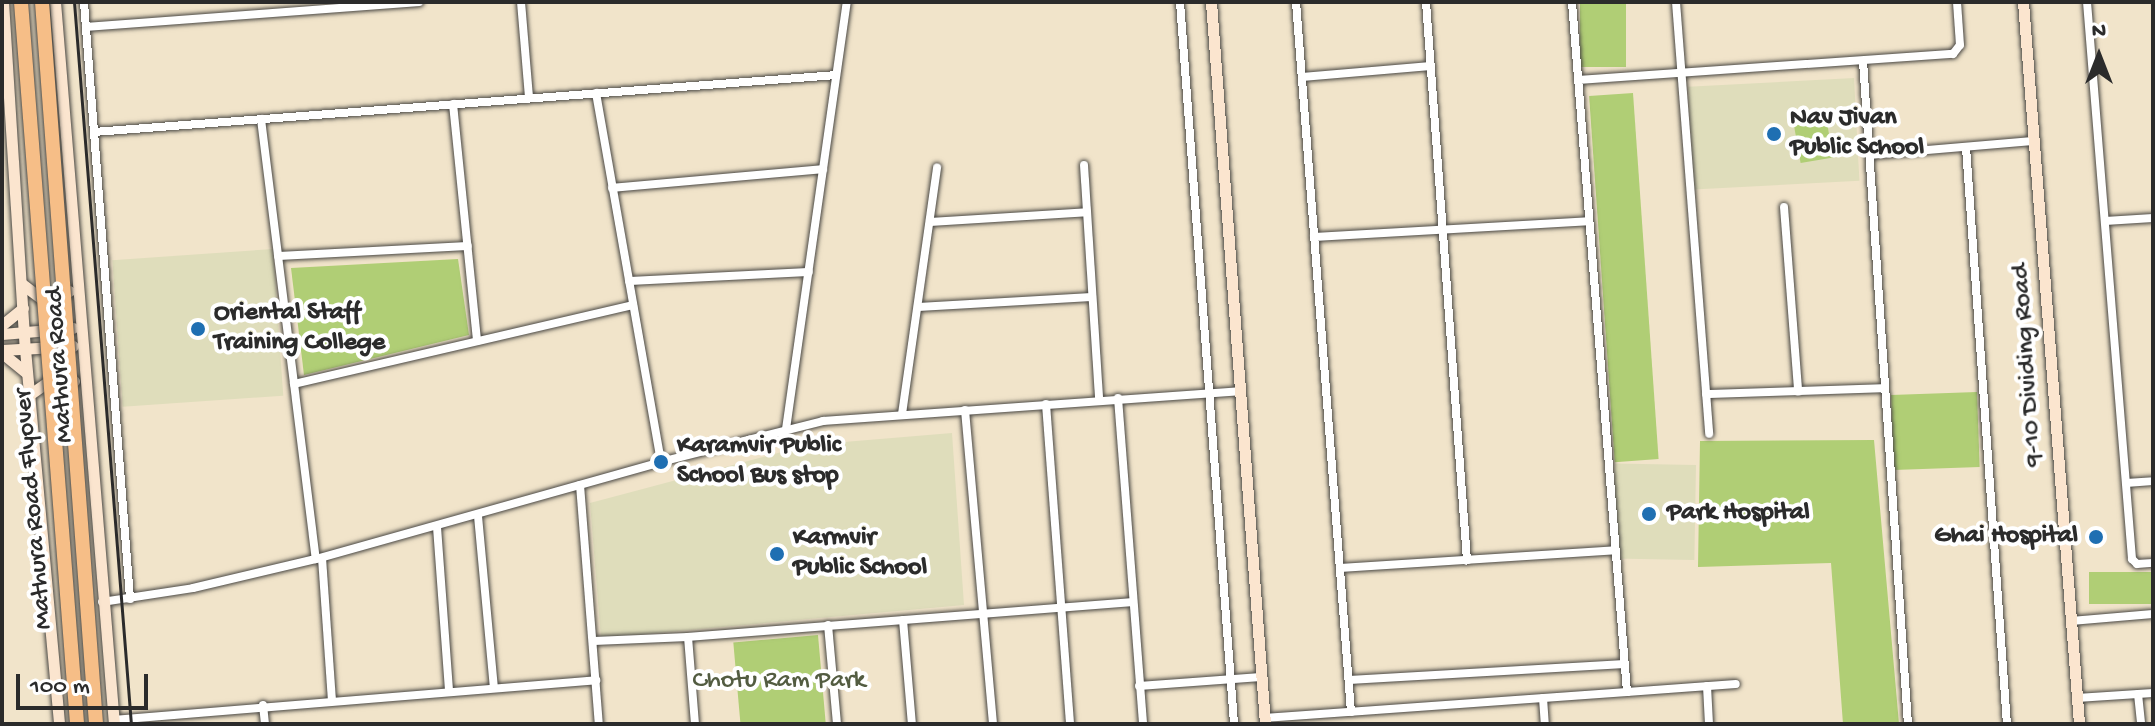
<!DOCTYPE html>
<html>
<head>
<meta charset="utf-8">
<style>
  body { margin:0 }
  #map { position:relative; width:2155px; height:726px; overflow:hidden; background:#f1e4ca; font-family:"Gochi Hand",sans-serif }
  div>[style] { position:absolute }
  [style*='--x'] { left:calc(var(--x)*1px); top:calc(var(--y)*1px); width:calc(var(--w)*1px); rotate:calc(var(--a)*1deg) }
  .built>* { inset:0; background:#dfddbb; transform-origin:0 0 }
  .green>* { inset:0; background:#b0ce75; transform-origin:0 0 }
  .roads { filter:drop-shadow(0 0 2px #494743) drop-shadow(0 0 2px #494743) }
  .street>* { height:8px; margin:-4px; padding:0 4px; transform-origin:4px; border-radius:4px; background:#fff }
  .secondary>* { height:11px; margin:-5.5px; padding:0 5.5px; transform-origin:5.5px; border-radius:5.5px; background:#fbe5cf }
  .rail>* { height:3px; margin:-1.5px; padding:0 1.5px; transform-origin:1.5px; border-radius:1.5px; background:#2b2b2b }
  .bridges { filter:drop-shadow(0 0 2px #494743) drop-shadow(0 0 2px #494743) }
  .highway-bridge>* { height:14px; margin:-7px; padding:0 7px; transform-origin:7px; border-radius:7px; background:#f6be87 }
  .dots>* { width:22px; height:22px; translate:-50% -50%; box-sizing:border-box; border:4px solid #fff; border-radius:50% }
  span { translate:-50% -50%; white-space:nowrap; text-align:center; line-height:1.15; -webkit-text-stroke:8px #fff; paint-order:stroke }
  .poi-label { font-size:26px; color:#2b2b2b; font-weight:700 }
  .left { translate:0 -50%; text-align:left }
  .right { translate:-100% -50%; text-align:right }
  .street-label { font-size:26px; color:#2b2b2b }
  .park-label { font-size:26px; color:#535c41 }
  .frame { position:absolute; inset:0; border:4px solid #2b2b2b; pointer-events:none }
  .north { position:absolute; left:2059px; top:16px; width:80px; height:80px; -webkit-text-stroke:6px #fff; paint-order:stroke; rotate:0deg; font-size:22px; font-weight:700; line-height:32px; text-align:center; color:#2b2b2b }
  .north::after { content:''; display:block; margin:auto; width:28px; height:36px; background:#2b2b2b; clip-path:polygon(50% 0,100% 100%,50% 72%,0 100%) }
  .scale { position:absolute; left:16px; top:674px; width:132px; height:36px; box-sizing:border-box; border:4px solid #2b2b2b; border-top:0; padding-left:10px; font-size:24px; line-height:28px; white-space:nowrap; color:#2b2b2b; -webkit-text-stroke:6px #fff; paint-order:stroke }
</style>
</head>
<body>
<div id="map">
  <div class="built">
    <i style="left:1854px;top:78px;width:103px;height:166px;rotate:87deg"></i>
    <i style="left:273px;top:249px;width:147px;height:161px;rotate:86deg"></i>
    <i style="clip-path:polygon(952px 433px,964px 605px,601px 638px,590px 503px,808px 445px)"></i>
    <i style="left:1696px;top:465px;width:95px;height:81px;rotate:91deg"></i>
  </div>
  <div class="green">
    <i style="left:1580px;top:2px;width:46px;height:65px"></i>
    <i style="left:1633px;top:93px;width:367px;height:44px;rotate:86deg"></i>
    <i style="left:1826px;top:117px;width:41px;height:33px;rotate:80deg"></i>
    <i style="clip-path:polygon(458px 259px,469px 335px,304px 375px,291px 268px)"></i>
    <i style="left:1977px;top:392px;width:75px;height:86px;rotate:88deg"></i>
    <i style="clip-path:polygon(1874px 440px,1899px 724px,1843px 724px,1831px 563px,1698px 567px,1700px 441px)"></i>
    <i style="left:2153px;top:572px;width:32px;height:64px;rotate:90deg"></i>
    <i style="left:818px;top:635px;width:89px;height:85px;rotate:85deg"></i>
  </div>
  <div class="roads">
    <div class="street">
      <i style="--x:84;--y:2;--w:599;--a:85.59"></i>
      <i style="--x:521;--y:2;--w:96;--a:85.2"></i>
      <i style="--x:1180;--y:2;--w:724;--a:85.72"></i>
      <i style="--x:1296;--y:2;--w:712;--a:85.57"></i>
      <i style="--x:1426;--y:2;--w:560;--a:85.8"></i>
      <i style="--x:1676;--y:2;--w:433;--a:85.6"></i>
      <i style="--x:2087;--y:2;--w:559;--a:85.38"></i>
      <i style="--x:2132;--y:559;--w:7;--a:45"></i>
      <i style="--x:2137;--y:564;--w:16;--a:-4"></i>
      <i style="--x:86;--y:27;--w:334;--a:-4.3"></i>
      <i style="--x:1863;--y:61;--w:665;--a:86.12"></i>
      <i style="--x:1302;--y:77;--w:129;--a:-4.9"></i>
      <i style="--x:1578;--y:80;--w:376;--a:-4"></i>
      <i style="--x:1953;--y:54;--w:11;--a:-52"></i>
      <i style="--x:1960;--y:45;--w:43;--a:-94"></i>
      <i style="--x:596;--y:93;--w:375;--a:80"></i>
      <i style="--x:453;--y:104;--w:238;--a:84.2"></i>
      <i style="--x:261;--y:119;--w:443;--a:82.9"></i>
      <i style="--x:94;--y:132;--w:744;--a:-4.39"></i>
      <i style="--x:1966;--y:147;--w:578;--a:85.94"></i>
      <i style="--x:1870;--y:155;--w:165;--a:-4.9"></i>
      <i style="--x:1084;--y:165;--w:234;--a:86.3"></i>
      <i style="--x:612;--y:188;--w:212;--a:-5.1"></i>
      <i style="--x:1784;--y:207;--w:185;--a:85.6"></i>
      <i style="--x:2105;--y:221;--w:48;--a:-3.6"></i>
      <i style="--x:930;--y:222;--w:157;--a:-3.6"></i>
      <i style="--x:1314;--y:237;--w:275;--a:-3.3"></i>
      <i style="--x:278;--y:256;--w:190;--a:-3"></i>
      <i style="--x:629;--y:281;--w:180;--a:-2.9"></i>
      <i style="--x:918;--y:307;--w:174;--a:-3.3"></i>
      <i style="--x:294;--y:384;--w:348;--a:-13.1"></i>
      <i style="--x:1706;--y:394;--w:179;--a:-1.9"></i>
      <i style="--x:1118;--y:398;--w:327;--a:85.6"></i>
      <i style="--x:1046;--y:404;--w:321;--a:85.7"></i>
      <i style="--x:965;--y:410;--w:315;--a:84.9"></i>
      <i style="--x:902;--y:414;--w:249;--a:-81.9"></i>
      <i style="--x:786;--y:429;--w:431;--a:-81.9"></i>
      <i style="--x:2126;--y:483;--w:27;--a:-4"></i>
      <i style="--x:580;--y:485;--w:240;--a:85.5"></i>
      <i style="--x:478;--y:516;--w:172;--a:84.7"></i>
      <i style="--x:437;--y:527;--w:163;--a:85.8"></i>
      <i style="--x:322;--y:558;--w:142;--a:86"></i>
      <i style="--x:1340;--y:568;--w:276;--a:-3.7"></i>
      <i style="--x:102;--y:602;--w:92;--a:-8.7"></i>
      <i style="--x:193;--y:588;--w:126;--a:-13.3"></i>
      <i style="--x:316;--y:559;--w:358;--a:-15.7"></i>
      <i style="--x:661;--y:462;--w:167;--a:-14.2"></i>
      <i style="--x:823;--y:421;--w:417;--a:-4.1"></i>
      <i style="--x:903;--y:620;--w:104;--a:85.1"></i>
      <i style="--x:2071;--y:621;--w:82;--a:-4.9"></i>
      <i style="--x:828;--y:625;--w:99;--a:84.8"></i>
      <i style="--x:688;--y:637;--w:87;--a:85.4"></i>
      <i style="--x:594;--y:641;--w:94;--a:-2.4"></i>
      <i style="--x:688;--y:637;--w:446;--a:-4.5"></i>
      <i style="--x:1349;--y:680;--w:276;--a:-3.3"></i>
      <i style="--x:1139;--y:686;--w:122;--a:-4.2"></i>
      <i style="--x:1707;--y:686;--w:38;--a:87"></i>
      <i style="--x:1627;--y:692;--w:109;--a:-4.2"></i>
      <i style="--x:2138;--y:694;--w:30;--a:84"></i>
      <i style="--x:1543;--y:698;--w:26;--a:86"></i>
      <i style="--x:2077;--y:698;--w:76;--a:-3.8"></i>
      <i style="--x:263;--y:705;--w:19;--a:84"></i>
      <i style="--x:1264;--y:718;--w:364;--a:-4.1"></i>
      <i style="--x:1627;--y:692;--w:692;--a:-94.56"></i>
      <i style="--x:113;--y:720;--w:485;--a:-4.7"></i>
    </div>
    <div class="secondary">
      <i style="--x:3;--y:2;--w:348;--a:86.4"></i>
      <i style="--x:25;--y:349;--w:377;--a:84.8"></i>
      <i style="--x:55;--y:2;--w:724;--a:85.33"></i>
      <i style="--x:1211;--y:2;--w:724;--a:85.72"></i>
      <i style="--x:2023;--y:2;--w:724;--a:85.56"></i>
      <i style="--x:22;--y:284;--w:26;--a:37"></i>
      <i style="--x:43;--y:300;--w:14;--a:-8"></i>
      <i style="--x:57;--y:298;--w:14;--a:-30"></i>
      <i style="--x:2;--y:325;--w:27;--a:-39"></i>
      <i style="--x:2;--y:334;--w:71;--a:-4.8"></i>
      <i style="--x:2;--y:350;--w:71;--a:-3.2"></i>
      <i style="--x:2;--y:353;--w:32;--a:39"></i>
      <i style="--x:29;--y:395;--w:28;--a:-35"></i>
      <i style="--x:52;--y:379;--w:22;--a:5"></i>
    </div>
  </div>
  <div class="rail">
    <i style="--x:74;--y:2;--w:724;--a:85.49"></i>
  </div>
  <div class="bridges">
    <div class="highway-bridge">
      <i style="--x:21;--y:2;--w:724;--a:85.56"></i>
      <i style="--x:42;--y:2;--w:724;--a:85.72"></i>
    </div>
  </div>
  <div class="dots">
    <i style="left:1774px;top:134px;background:#1f6fb2"></i>
    <i style="left:198px;top:329px;background:#1f6fb2"></i>
    <i style="left:661px;top:462px;background:#1f6fb2"></i>
    <i style="left:1649px;top:514px;background:#1f6fb2"></i>
    <i style="left:2096px;top:537px;background:#1f6fb2"></i>
    <i style="left:777px;top:554px;background:#1f6fb2"></i>
  </div>
  <div class="poi-label">
    <span class="left" style="left:1790px;top:134px">Nav Jivan<br>Public School</span>
    <span class="left" style="left:214px;top:329px">Oriental Staff<br>Training College</span>
    <span class="left" style="left:677px;top:462px">Karamvir Public<br>School Bus stop</span>
    <span class="left" style="left:1667px;top:514px">Park Hospital</span>
    <span class="right" style="left:2078px;top:537px">Ghai Hospital</span>
    <span class="left" style="left:793px;top:554px">Karmvir<br>Public School</span>
  </div>
  <div class="street-label">
    <span style="left:61px;top:365px;rotate:-94deg">Mathura Road</span>
    <span style="left:2029px;top:365px;rotate:-94deg">9-10 Dividing Road</span>
    <span style="left:35px;top:509px;rotate:-95deg">Mathura Road Flyover</span>
  </div>
  <div class="park-label">
    <span style="left:779px;top:682px">Chotu Ram Park</span>
  </div>
  <div class="frame"></div>
  <div class="north">N</div>
  <div class="scale">100 m</div>
</div>
</body>
</html>
